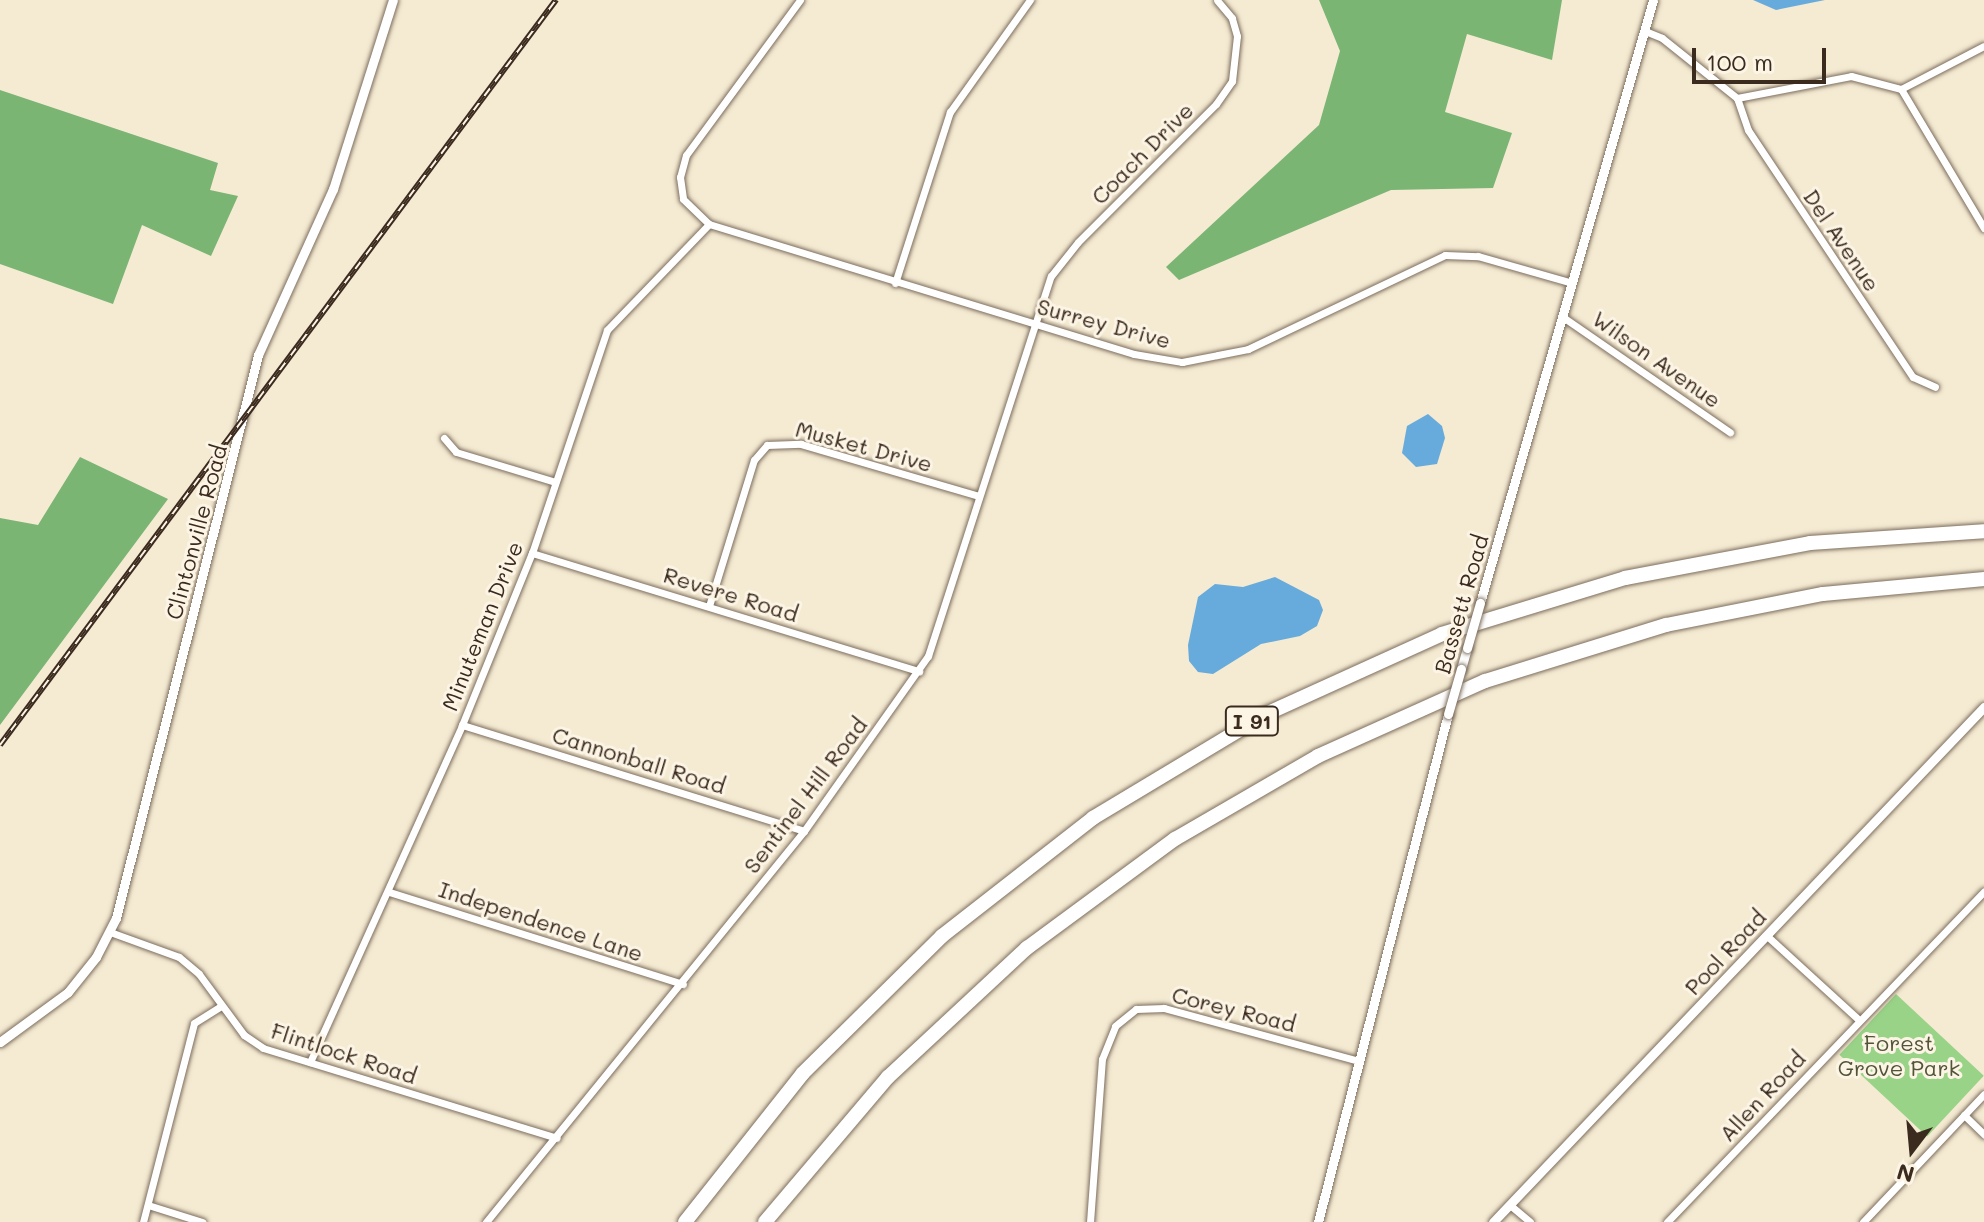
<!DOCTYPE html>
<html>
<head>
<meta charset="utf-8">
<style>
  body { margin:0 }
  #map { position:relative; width:1984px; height:1222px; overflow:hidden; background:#f5ead2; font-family:Mali,sans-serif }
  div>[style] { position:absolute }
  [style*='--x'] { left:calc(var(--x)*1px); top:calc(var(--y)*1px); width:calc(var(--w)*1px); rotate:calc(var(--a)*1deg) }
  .green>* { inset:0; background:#98d387; transform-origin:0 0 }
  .forest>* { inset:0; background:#7ab574 }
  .water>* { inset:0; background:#67abdc }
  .roads { filter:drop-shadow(0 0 2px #7c6d5d) drop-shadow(0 0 2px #7c6d5d) }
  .minor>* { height:7px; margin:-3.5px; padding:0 3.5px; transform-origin:3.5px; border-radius:3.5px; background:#fff }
  .tertiary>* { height:9px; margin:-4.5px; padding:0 4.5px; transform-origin:4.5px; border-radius:4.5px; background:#fff }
  .motorway>* { height:14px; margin:-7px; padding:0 7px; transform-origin:7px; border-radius:7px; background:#fff }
  .rail>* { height:6px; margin-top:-3px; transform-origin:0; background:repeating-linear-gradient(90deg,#fcf5e5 0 9px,#3b2a1e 0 18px); box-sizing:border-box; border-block:2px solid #3b2a1e }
  .bridges { filter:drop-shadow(0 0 2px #7c6d5d) drop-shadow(0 0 2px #7c6d5d) }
  .tertiary-bridge>* { height:9px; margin:-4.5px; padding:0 4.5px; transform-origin:4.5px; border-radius:4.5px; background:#fff }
  span { translate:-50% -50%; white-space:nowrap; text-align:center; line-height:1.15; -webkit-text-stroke:6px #fcf5e5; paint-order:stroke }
  .shield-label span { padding:2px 6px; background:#fcf5e5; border:2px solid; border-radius:6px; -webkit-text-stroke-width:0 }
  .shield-label { font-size:20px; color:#3b2a1e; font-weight:700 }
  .street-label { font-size:22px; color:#3b2a1e }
  .park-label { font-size:22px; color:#525438 }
  .north { position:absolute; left:1872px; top:1110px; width:80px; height:80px; -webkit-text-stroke:6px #fcf5e5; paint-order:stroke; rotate:196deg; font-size:22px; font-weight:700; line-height:32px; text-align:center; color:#3b2a1e }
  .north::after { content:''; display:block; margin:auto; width:28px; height:36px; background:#3b2a1e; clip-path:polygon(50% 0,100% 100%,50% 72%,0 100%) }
  .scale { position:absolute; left:1692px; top:48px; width:134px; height:36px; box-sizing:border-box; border:4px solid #3b2a1e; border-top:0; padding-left:10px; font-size:24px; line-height:28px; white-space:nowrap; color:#3b2a1e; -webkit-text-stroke:6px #fcf5e5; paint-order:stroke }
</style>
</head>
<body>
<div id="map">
  <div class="green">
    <i style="left:1896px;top:994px;width:120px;height:83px;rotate:43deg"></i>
  </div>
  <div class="forest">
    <i style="clip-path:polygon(1319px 0,1562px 0,1552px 60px,1467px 34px,1445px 112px,1512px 133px,1493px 188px,1391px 190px,1179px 280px,1166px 267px,1319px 125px,1340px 51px)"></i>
    <i style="clip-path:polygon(0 90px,218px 163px,210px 190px,238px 196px,211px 256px,142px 225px,113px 304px,0 264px)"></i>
    <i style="clip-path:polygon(80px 457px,168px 499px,0 725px,0 518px,38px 525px)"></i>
  </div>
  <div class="water">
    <i style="clip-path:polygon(1753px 0,1825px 0,1776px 10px)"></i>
    <i style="clip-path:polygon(1428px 414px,1442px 426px,1445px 438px,1437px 464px,1416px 467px,1402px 453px,1407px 426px)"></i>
    <i style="clip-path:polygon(1275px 577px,1319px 600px,1323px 610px,1317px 626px,1300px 636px,1261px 644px,1213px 674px,1198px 672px,1189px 661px,1188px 645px,1198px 597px,1215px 584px,1243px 587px)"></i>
  </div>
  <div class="roads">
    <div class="minor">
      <i style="--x:800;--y:0;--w:192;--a:126.3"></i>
      <i style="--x:686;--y:155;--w:23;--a:105"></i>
      <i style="--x:680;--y:177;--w:22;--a:82"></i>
      <i style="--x:683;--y:199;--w:36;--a:44"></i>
      <i style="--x:709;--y:224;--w:444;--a:17"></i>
      <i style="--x:1134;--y:354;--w:49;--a:9.5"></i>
      <i style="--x:1182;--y:362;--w:67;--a:-11.1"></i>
      <i style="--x:1248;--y:349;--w:218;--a:-25.5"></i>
      <i style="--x:1445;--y:255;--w:33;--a:2"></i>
      <i style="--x:1478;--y:256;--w:98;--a:16"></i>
      <i style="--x:1645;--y:31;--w:18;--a:22"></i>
      <i style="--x:1662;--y:38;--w:96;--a:38.7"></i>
      <i style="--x:1737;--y:98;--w:116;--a:-10.9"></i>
      <i style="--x:1851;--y:76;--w:52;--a:14.6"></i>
      <i style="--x:1901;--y:89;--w:162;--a:59.2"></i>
      <i style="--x:1901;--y:89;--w:93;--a:-27.4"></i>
      <i style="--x:1737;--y:98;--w:34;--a:71"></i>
      <i style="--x:1748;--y:130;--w:297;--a:56.3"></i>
      <i style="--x:1913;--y:377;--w:24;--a:24"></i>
      <i style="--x:895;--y:283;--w:180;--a:-72.2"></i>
      <i style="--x:950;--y:112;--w:138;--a:-54.5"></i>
      <i style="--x:1563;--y:317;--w:203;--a:34.6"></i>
      <i style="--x:444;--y:438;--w:18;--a:49"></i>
      <i style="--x:456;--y:452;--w:100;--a:16.8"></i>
      <i style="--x:532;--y:553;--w:405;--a:17"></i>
      <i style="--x:709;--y:606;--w:153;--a:-72.9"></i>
      <i style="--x:754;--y:460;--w:20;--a:-49"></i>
      <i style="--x:767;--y:445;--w:34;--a:-2"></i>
      <i style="--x:801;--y:444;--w:185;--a:16.3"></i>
      <i style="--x:462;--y:725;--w:358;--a:17.2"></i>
      <i style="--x:389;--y:892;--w:308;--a:17.4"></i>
      <i style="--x:110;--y:932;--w:73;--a:19.9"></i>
      <i style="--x:179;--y:957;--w:26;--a:40"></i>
      <i style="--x:199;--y:974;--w:76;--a:53.6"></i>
      <i style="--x:244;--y:1035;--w:23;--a:34"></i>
      <i style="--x:263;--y:1048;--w:307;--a:17"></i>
      <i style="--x:1766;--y:935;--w:126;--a:42.4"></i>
      <i style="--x:310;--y:1062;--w:370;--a:-65.7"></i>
      <i style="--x:462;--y:725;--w:186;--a:-67.9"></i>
      <i style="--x:532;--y:553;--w:235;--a:-71.4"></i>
      <i style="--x:607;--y:330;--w:147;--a:-46.1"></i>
      <i style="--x:1964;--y:1115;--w:28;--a:44"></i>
      <i style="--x:148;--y:1205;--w:57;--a:17.5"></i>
      <i style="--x:1510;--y:1205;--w:26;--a:40"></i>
      <i style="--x:143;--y:1222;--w:205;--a:-75.6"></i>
      <i style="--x:194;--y:1023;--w:31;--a:-32"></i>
      <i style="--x:486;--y:1222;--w:504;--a:-50.88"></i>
      <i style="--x:804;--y:831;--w:214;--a:-54.7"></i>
      <i style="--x:928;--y:656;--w:399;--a:-72.1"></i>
      <i style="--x:1051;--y:276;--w:43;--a:-51.5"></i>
      <i style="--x:1078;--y:242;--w:195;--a:-45"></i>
      <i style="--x:1216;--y:104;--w:28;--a:-55"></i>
      <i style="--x:1232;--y:81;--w:45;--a:-83.7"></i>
      <i style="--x:1237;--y:36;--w:19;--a:-106"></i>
      <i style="--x:1232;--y:18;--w:23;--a:-130"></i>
      <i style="--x:1090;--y:1222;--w:163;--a:-85.8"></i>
      <i style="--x:1102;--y:1059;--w:35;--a:-68"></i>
      <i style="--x:1115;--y:1026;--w:27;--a:-39"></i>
      <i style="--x:1136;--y:1009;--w:28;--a:-2"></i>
      <i style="--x:1164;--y:1008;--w:198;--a:15.2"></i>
      <i style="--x:1667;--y:1222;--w:458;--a:-46.2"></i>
      <i style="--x:1863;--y:1222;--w:176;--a:-46.6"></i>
    </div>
    <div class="tertiary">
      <i style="--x:1480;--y:603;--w:627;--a:-73.99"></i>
      <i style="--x:1461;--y:669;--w:22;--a:-74"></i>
      <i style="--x:0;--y:1042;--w:84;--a:-36.3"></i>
      <i style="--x:68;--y:992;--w:45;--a:-51.3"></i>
      <i style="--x:96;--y:957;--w:44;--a:-62.9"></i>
      <i style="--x:116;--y:918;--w:581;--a:-75.84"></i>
      <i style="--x:258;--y:355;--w:182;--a:-65.7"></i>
      <i style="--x:333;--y:189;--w:198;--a:-72.4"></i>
      <i style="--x:1318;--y:1222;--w:524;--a:-75.65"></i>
      <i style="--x:1493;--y:1222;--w:712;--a:-46.37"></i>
    </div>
    <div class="motorway">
      <i style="--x:685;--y:1222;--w:190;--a:-51.6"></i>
      <i style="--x:803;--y:1073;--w:195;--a:-44.6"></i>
      <i style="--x:942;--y:936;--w:192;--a:-38"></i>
      <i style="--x:1093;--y:818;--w:202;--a:-31"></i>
      <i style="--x:1266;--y:714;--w:193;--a:-24.4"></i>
      <i style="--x:1442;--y:634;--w:191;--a:-17"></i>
      <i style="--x:1625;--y:578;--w:188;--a:-10.7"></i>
      <i style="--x:1810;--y:543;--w:174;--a:-3.9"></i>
      <i style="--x:765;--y:1222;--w:190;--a:-49.7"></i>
      <i style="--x:888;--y:1077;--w:190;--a:-42.9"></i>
      <i style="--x:1027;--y:948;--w:184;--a:-36.4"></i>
      <i style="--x:1175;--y:839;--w:165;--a:-30.1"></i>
      <i style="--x:1318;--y:756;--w:183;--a:-24.2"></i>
      <i style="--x:1485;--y:681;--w:189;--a:-17.2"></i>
      <i style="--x:1666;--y:625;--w:160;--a:-11.2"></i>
      <i style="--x:1823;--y:594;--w:162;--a:-5.3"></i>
    </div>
  </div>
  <div class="rail">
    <i style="--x:0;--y:745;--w:930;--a:-53.27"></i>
  </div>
  <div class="bridges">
    <div class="tertiary-bridge">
      <i style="--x:1467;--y:648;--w:47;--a:-73.9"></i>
      <i style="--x:1448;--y:714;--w:47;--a:-73.9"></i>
    </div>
  </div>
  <div class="shield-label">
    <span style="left:1252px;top:721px">I 91</span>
  </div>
  <div class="street-label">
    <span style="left:1142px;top:153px;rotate:-45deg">Coach Drive</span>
    <span style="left:1842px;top:240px;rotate:56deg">Del Avenue</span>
    <span style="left:1104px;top:323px;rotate:15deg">Surrey Drive</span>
    <span style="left:1657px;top:359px;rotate:35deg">Wilson Avenue</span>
    <span style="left:864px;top:446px;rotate:15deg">Musket Drive</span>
    <span style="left:196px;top:532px;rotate:-75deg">Clintonville Road</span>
    <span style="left:731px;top:594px;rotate:17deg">Revere Road</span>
    <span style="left:1461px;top:604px;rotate:-74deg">Bassett Road</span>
    <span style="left:482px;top:626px;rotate:-68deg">Minuteman Drive</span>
    <span style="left:639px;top:760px;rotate:17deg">Cannonball Road</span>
    <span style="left:805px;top:795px;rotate:-53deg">Sentinel Hill Road</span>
    <span style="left:541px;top:921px;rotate:18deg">Independence Lane</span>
    <span style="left:1725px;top:952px;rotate:-47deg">Pool Road</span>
    <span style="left:1234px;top:1009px;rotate:14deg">Corey Road</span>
    <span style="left:344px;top:1053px;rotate:18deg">Flintlock Road</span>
    <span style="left:1762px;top:1096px;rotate:-47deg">Allen Road</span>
  </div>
  <div class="park-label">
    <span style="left:1899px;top:1055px">Forest<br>Grove Park</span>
  </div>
  <div class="north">N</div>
  <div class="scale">100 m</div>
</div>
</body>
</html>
